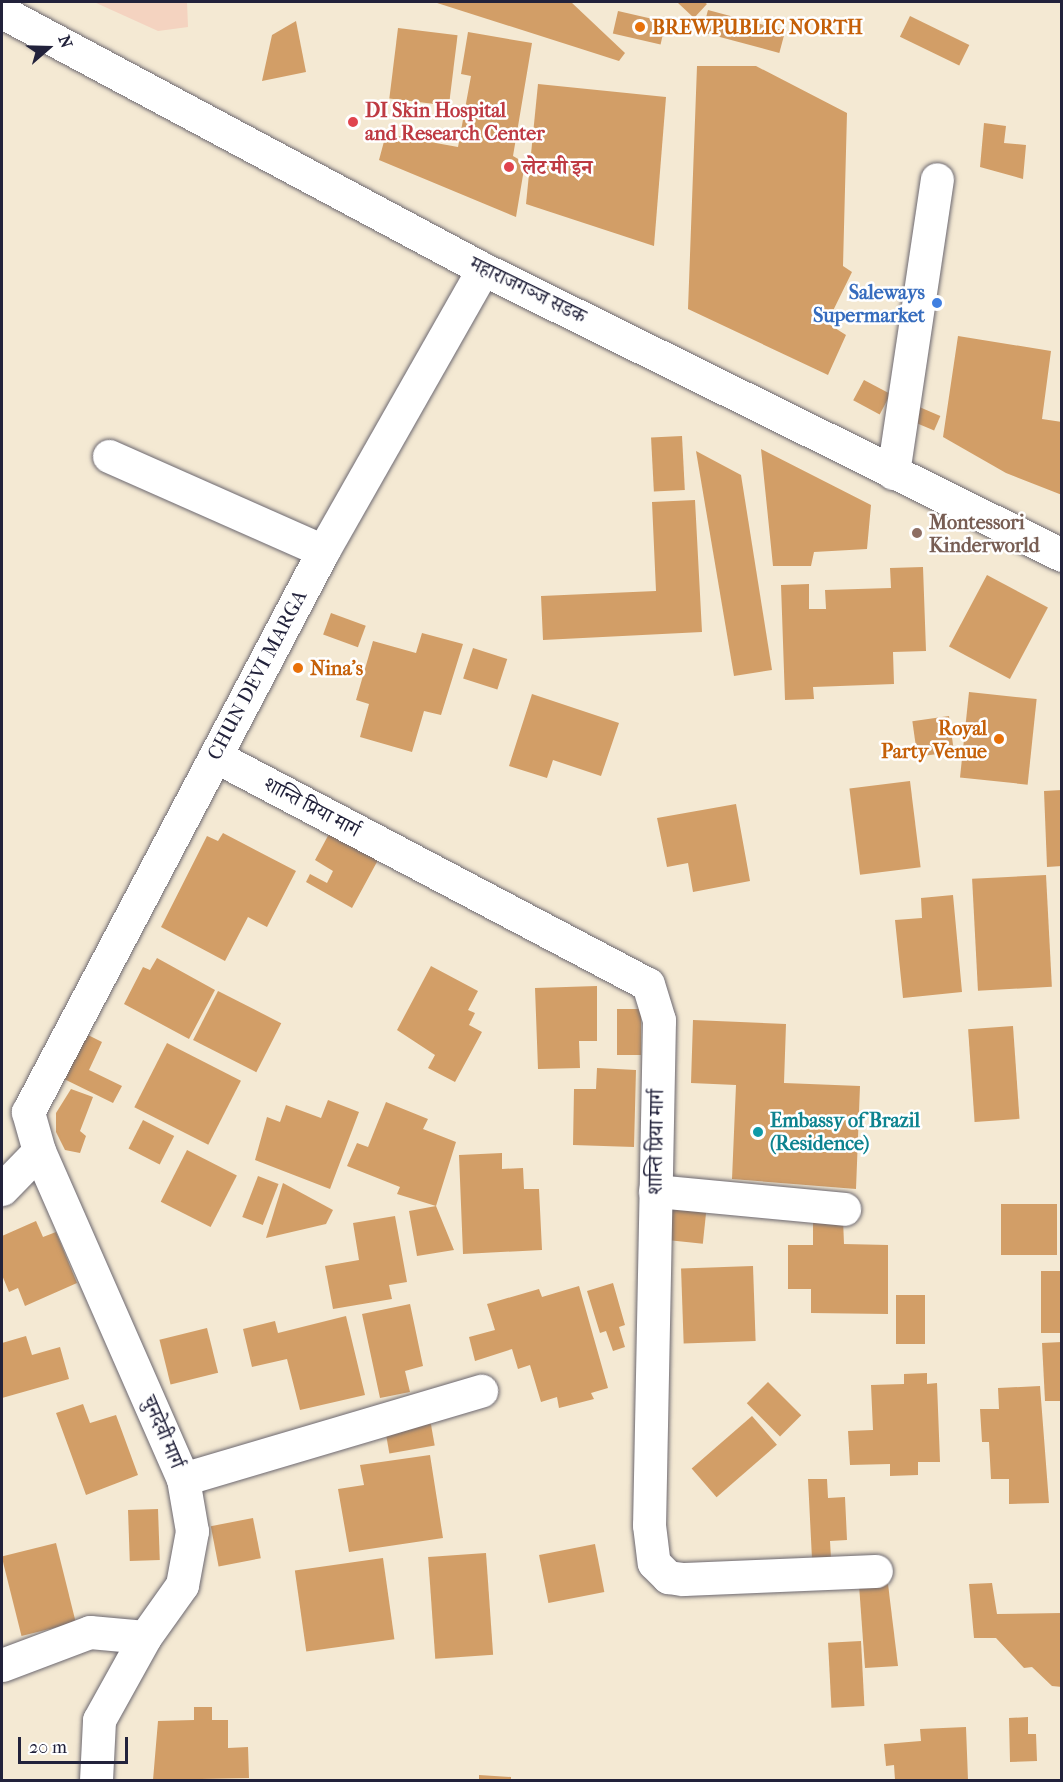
<!DOCTYPE html>
<html>
<head>
<meta charset="utf-8">
<style>
  body { margin:0 }
  #map { position:relative; width:1063px; height:1782px; overflow:hidden; background:#f4e9d3; font-family:"IM FELL French Canon","Noto Serif Devanagari",serif }
  div>[style] { position:absolute }
  [style*='--x'] { left:calc(var(--x)*1px); top:calc(var(--y)*1px); width:calc(var(--w)*1px); rotate:calc(var(--a)*1deg) }
  .built>* { inset:0; background:#f4d3c0 }
  .building>* { inset:0; background:#d29e67; transform-origin:0 0 }
  .roads { filter:drop-shadow(0 0 2px #6c6870) drop-shadow(0 0 2px #6c6870) }
  .minor>* { height:33px; margin:-16.5px; padding:0 16.5px; transform-origin:16.5px; border-radius:16.5px; background:#fff }
  .major>* { height:33px; margin:-16.5px; padding:0 16.5px; transform-origin:16.5px; border-radius:16.5px; background:#fff }
  .dots>* { width:16px; height:16px; translate:-50% -50%; box-sizing:border-box; border:3px solid #fff; border-radius:50% }
  span { translate:-50% -50%; white-space:nowrap; text-align:center; line-height:1.15; -webkit-text-stroke:5px #fff; paint-order:stroke }
  .food-label { font-size:20px; color:#c56008; font-weight:700 }
  .left { translate:0 -50%; text-align:left }
  .right { translate:-100% -50%; text-align:right }
  .health-label { font-size:20px; color:#be3a42; font-weight:700 }
  .street-label { font-size:20px; color:#22223b }
  .shop-label { font-size:20px; color:#366cbe; font-weight:700 }
  .education-label { font-size:20px; color:#785e54; font-weight:700 }
  .culture-label { font-size:20px; color:#0d838f; font-weight:700 }
  .frame { position:absolute; inset:0; border:3px solid #22223b; pointer-events:none }
  .north { position:absolute; left:18px; top:18px; width:60px; height:60px; -webkit-text-stroke:4px #fff; paint-order:stroke; rotate:70deg; font-size:16px; font-weight:700; line-height:24px; text-align:center; color:#22223b }
  .north::after { content:''; display:block; margin:auto; width:21px; height:27px; background:#22223b; clip-path:polygon(50% 0,100% 100%,50% 72%,0 100%) }
  .scale { position:absolute; left:18px; top:1737px; width:110px; height:27px; box-sizing:border-box; border:3px solid #22223b; border-top:0; padding-left:8px; font-size:18px; line-height:21px; white-space:nowrap; color:#22223b; -webkit-text-stroke:4px #fff; paint-order:stroke }
</style>
</head>
<body>
<div id="map">
  <div class="built">
    <i style="clip-path:polygon(94px 2px,187px 2px,188px 27px,158px 31px)"></i>
  </div>
  <div class="building">
    <i style="clip-path:polygon(434px 2px,571px 2px,625px 53px,619px 61px)"></i>
    <i style="clip-path:polygon(677px 2px,704px 2px,707px 4px,694px 18px)"></i>
    <i style="left:708px;top:10px;width:80px;height:23px;rotate:15deg"></i>
    <i style="left:618px;top:11px;width:49px;height:23px;rotate:13deg"></i>
    <i style="left:910px;top:16px;width:66px;height:23px;rotate:26deg"></i>
    <i style="clip-path:polygon(296px 21px,306px 72px,262px 81px,272px 35px)"></i>
    <i style="left:398px;top:28px;width:60px;height:71px;rotate:7deg"></i>
    <i style="clip-path:polygon(468px 32px,532px 43px,513px 156px,525px 163px,516px 217px,379px 160px,386px 134px,458px 147px,471px 76px,461px 74px)"></i>
    <i style="clip-path:polygon(697px 66px,756px 66px,847px 113px,843px 266px,852px 272px,827px 323px,846px 335px,828px 375px,688px 309px)"></i>
    <i style="clip-path:polygon(538px 84px,666px 97px,654px 246px,526px 204px)"></i>
    <i style="clip-path:polygon(984px 123px,1006px 126px,1004px 143px,1026px 145px,1023px 179px,980px 167px)"></i>
    <i style="clip-path:polygon(958px 336px,1051px 351px,1042px 419px,1062px 422px,1062px 495px,1006px 473px,943px 437px)"></i>
    <i style="left:864px;top:380px;width:30px;height:23px;rotate:28deg"></i>
    <i style="left:910px;top:403px;width:33px;height:16px;rotate:23deg"></i>
    <i style="left:682px;top:436px;width:54px;height:31px;rotate:87deg"></i>
    <i style="clip-path:polygon(761px 449px,871px 505px,867px 549px,814px 552px,811px 566px,773px 566px)"></i>
    <i style="clip-path:polygon(696px 451px,741px 475px,772px 670px,734px 676px)"></i>
    <i style="clip-path:polygon(695px 500px,702px 632px,543px 640px,541px 596px,656px 591px,652px 502px)"></i>
    <i style="clip-path:polygon(923px 567px,926px 651px,893px 652px,894px 684px,813px 687px,814px 699px,785px 700px,781px 585px,809px 584px,809px 609px,826px 609px,825px 590px,891px 588px,890px 568px)"></i>
    <i style="left:987px;top:575px;width:69px;height:81px;rotate:28deg"></i>
    <i style="left:331px;top:613px;width:37px;height:23px;rotate:20deg"></i>
    <i style="clip-path:polygon(422px 633px,463px 644px,441px 715px,424px 711px,412px 752px,360px 737px,369px 704px,356px 700px,373px 641px,416px 653px)"></i>
    <i style="left:473px;top:648px;width:36px;height:32px;rotate:18deg"></i>
    <i style="left:969px;top:692px;width:68px;height:86px;rotate:6deg"></i>
    <i style="clip-path:polygon(532px 694px,619px 723px,601px 776px,553px 760px,547px 778px,509px 766px)"></i>
    <i style="left:949px;top:716px;width:36px;height:37px;rotate:82deg"></i>
    <i style="left:910px;top:781px;width:87px;height:61px;rotate:83deg"></i>
    <i style="clip-path:polygon(1062px 790px,1062px 866px,1047px 867px,1044px 791px)"></i>
    <i style="clip-path:polygon(736px 804px,750px 881px,693px 892px,688px 863px,667px 867px,657px 818px)"></i>
    <i style="clip-path:polygon(330px 832px,378px 860px,352px 908px,306px 882px,310px 874px,327px 883px,333px 871px,315px 860px)"></i>
    <i style="clip-path:polygon(223px 833px,296px 871px,267px 927px,248px 917px,225px 961px,161px 927px,207px 836px,218px 841px)"></i>
    <i style="left:1046px;top:875px;width:112px;height:74px;rotate:87deg"></i>
    <i style="clip-path:polygon(953px 895px,962px 992px,903px 998px,895px 920px,922px 918px,921px 898px)"></i>
    <i style="clip-path:polygon(157px 958px,215px 990px,189px 1039px,124px 1004px,143px 967px,150px 970px)"></i>
    <i style="clip-path:polygon(431px 966px,478px 991px,468px 1010px,475px 1013px,469px 1025px,482px 1032px,455px 1082px,428px 1068px,435px 1055px,397px 1030px)"></i>
    <i style="clip-path:polygon(597px 986px,597px 1041px,579px 1041px,580px 1068px,538px 1069px,535px 988px)"></i>
    <i style="left:218px;top:991px;width:71px;height:55px;rotate:27deg"></i>
    <i style="left:617px;top:1009px;width:24px;height:46px"></i>
    <i style="clip-path:polygon(693px 1020px,786px 1024px,784px 1083px,860px 1086px,856px 1189px,732px 1179px,736px 1085px,691px 1083px)"></i>
    <i style="left:1013px;top:1026px;width:93px;height:45px;rotate:86deg"></i>
    <i style="clip-path:polygon(84px 1033px,102px 1042px,89px 1070px,122px 1086px,113px 1103px,62px 1078px)"></i>
    <i style="left:167px;top:1043px;width:83px;height:72px;rotate:27deg"></i>
    <i style="clip-path:polygon(597px 1068px,636px 1070px,634px 1147px,573px 1145px,574px 1089px,596px 1089px)"></i>
    <i style="clip-path:polygon(71px 1089px,93px 1097px,80px 1131px,86px 1136px,80px 1153px,65px 1150px,56px 1132px,56px 1113px)"></i>
    <i style="clip-path:polygon(328px 1100px,359px 1112px,330px 1189px,255px 1160px,267px 1117px,280px 1122px,286px 1105px,321px 1118px)"></i>
    <i style="clip-path:polygon(386px 1102px,428px 1119px,423px 1129px,456px 1142px,436px 1206px,454px 1250px,417px 1256px,409px 1211px,436px 1206px,397px 1194px,400px 1187px,347px 1166px,357px 1143px,368px 1147px)"></i>
    <i style="left:143px;top:1120px;width:35px;height:32px;rotate:27deg"></i>
    <i style="left:187px;top:1150px;width:56px;height:58px;rotate:27deg"></i>
    <i style="clip-path:polygon(502px 1153px,502px 1169px,523px 1168px,524px 1189px,539px 1189px,542px 1250px,463px 1254px,459px 1155px)"></i>
    <i style="left:258px;top:1176px;width:22px;height:44px;rotate:21deg"></i>
    <i style="clip-path:polygon(283px 1183px,333px 1210px,326px 1224px,266px 1238px)"></i>
    <i style="left:669px;top:1202px;width:38px;height:38px;rotate:6deg"></i>
    <i style="left:1001px;top:1204px;width:56px;height:51px"></i>
    <i style="clip-path:polygon(395px 1216px,407px 1282px,389px 1285px,392px 1299px,333px 1309px,325px 1266px,359px 1260px,353px 1223px)"></i>
    <i style="clip-path:polygon(813px 1219px,843px 1219px,844px 1244px,888px 1245px,888px 1314px,811px 1313px,811px 1289px,788px 1289px,788px 1245px,813px 1245px)"></i>
    <i style="clip-path:polygon(36px 1221px,43px 1237px,56px 1232px,77px 1283px,25px 1306px,18px 1288px,9px 1292px,2px 1275px,2px 1236px)"></i>
    <i style="left:753px;top:1266px;width:75px;height:72px;rotate:88deg"></i>
    <i style="left:1062px;top:1271px;width:62px;height:21px;rotate:90deg"></i>
    <i style="clip-path:polygon(613px 1283px,625px 1325px,619px 1327px,625px 1347px,613px 1351px,606px 1331px,600px 1333px,587px 1291px)"></i>
    <i style="clip-path:polygon(579px 1286px,608px 1388px,591px 1393px,594px 1399px,559px 1408px,557px 1397px,541px 1402px,530px 1365px,518px 1369px,512px 1349px,475px 1361px,469px 1337px,495px 1330px,487px 1304px,539px 1289px,542px 1297px)"></i>
    <i style="left:896px;top:1295px;width:29px;height:49px"></i>
    <i style="clip-path:polygon(410px 1304px,423px 1366px,405px 1371px,410px 1392px,380px 1398px,362px 1314px)"></i>
    <i style="clip-path:polygon(346px 1316px,365px 1395px,300px 1410px,287px 1359px,252px 1367px,243px 1329px,275px 1321px,278px 1333px)"></i>
    <i style="left:207px;top:1328px;width:46px;height:49px;rotate:76deg"></i>
    <i style="clip-path:polygon(26px 1336px,32px 1355px,60px 1347px,69px 1379px,2px 1398px,2px 1343px)"></i>
    <i style="clip-path:polygon(1062px 1342px,1062px 1401px,1045px 1401px,1042px 1343px)"></i>
    <i style="clip-path:polygon(927px 1373px,927px 1384px,937px 1383px,940px 1462px,918px 1462px,918px 1475px,890px 1476px,890px 1464px,850px 1465px,848px 1431px,873px 1430px,871px 1385px,904px 1384px,904px 1374px)"></i>
    <i style="left:768px;top:1382px;width:47px;height:30px;rotate:45deg"></i>
    <i style="clip-path:polygon(1040px 1386px,1049px 1503px,1009px 1504px,1009px 1479px,991px 1479px,989px 1442px,982px 1442px,980px 1409px,999px 1409px,998px 1388px)"></i>
    <i style="clip-path:polygon(83px 1404px,90px 1423px,116px 1415px,138px 1475px,86px 1495px,56px 1413px)"></i>
    <i style="left:752px;top:1416px;width:38px;height:80px;rotate:49deg"></i>
    <i style="left:430px;top:1419px;width:27px;height:46px;rotate:80deg"></i>
    <i style="clip-path:polygon(430px 1455px,443px 1538px,349px 1552px,338px 1489px,364px 1485px,360px 1465px)"></i>
    <i style="clip-path:polygon(808px 1479px,827px 1479px,828px 1498px,845px 1497px,847px 1540px,830px 1541px,831px 1558px,812px 1559px)"></i>
    <i style="left:158px;top:1509px;width:51px;height:30px;rotate:88deg"></i>
    <i style="left:253px;top:1518px;width:41px;height:43px;rotate:79deg"></i>
    <i style="left:56px;top:1543px;width:82px;height:56px;rotate:76deg"></i>
    <i style="left:595px;top:1544px;width:49px;height:57px;rotate:79deg"></i>
    <i style="left:486px;top:1553px;width:102px;height:58px;rotate:86deg"></i>
    <i style="left:383px;top:1558px;width:82px;height:89px;rotate:82deg"></i>
    <i style="clip-path:polygon(992px 1583px,997px 1614px,1062px 1613px,1062px 1687px,1052px 1686px,1032px 1667px,1024px 1668px,996px 1638px,974px 1638px,969px 1584px)"></i>
    <i style="clip-path:polygon(888px 1584px,898px 1666px,865px 1668px,859px 1585px)"></i>
    <i style="left:861px;top:1641px;width:65px;height:33px;rotate:87deg"></i>
    <i style="clip-path:polygon(194px 1707px,212px 1707px,212px 1720px,228px 1720px,228px 1748px,248px 1747px,249px 1778px,153px 1780px,158px 1721px,194px 1720px)"></i>
    <i style="clip-path:polygon(1028px 1717px,1028px 1734px,1036px 1734px,1037px 1761px,1010px 1762px,1009px 1718px)"></i>
    <i style="clip-path:polygon(966px 1727px,968px 1780px,895px 1780px,894px 1765px,886px 1766px,884px 1744px,921px 1741px,920px 1729px)"></i>
    <i style="clip-path:polygon(479px 1775px,511px 1777px,511px 1780px,479px 1780px)"></i>
  </div>
  <div class="roads">
    <div class="minor">
      <i style="--x:109;--y:456;--w:234;--a:23.9"></i>
      <i style="--x:893;--y:473;--w:297;--a:-81.5"></i>
      <i style="--x:215;--y:756;--w:489;--a:27.8"></i>
      <i style="--x:648;--y:984;--w:38;--a:73"></i>
      <i style="--x:659;--y:1020;--w:505;--a:91.13"></i>
      <i style="--x:649;--y:1525;--w:38;--a:83"></i>
      <i style="--x:654;--y:1563;--w:20;--a:45"></i>
      <i style="--x:668;--y:1577;--w:15;--a:8"></i>
      <i style="--x:683;--y:1579;--w:193;--a:-2.4"></i>
      <i style="--x:2;--y:1189;--w:53;--a:-45.8"></i>
      <i style="--x:655;--y:1191;--w:190;--a:5.4"></i>
      <i style="--x:183;--y:1479;--w:311;--a:-16.5"></i>
      <i style="--x:2;--y:1665;--w:94;--a:-20.6"></i>
      <i style="--x:90;--y:1632;--w:55;--a:5.2"></i>
      <i style="--x:96;--y:1780;--w:60;--a:-87.1"></i>
      <i style="--x:99;--y:1720;--w:95;--a:-61"></i>
      <i style="--x:145;--y:1637;--w:64;--a:-54.6"></i>
      <i style="--x:182;--y:1585;--w:55;--a:-79.5"></i>
      <i style="--x:192;--y:1531;--w:53;--a:-99.8"></i>
      <i style="--x:183;--y:1479;--w:358;--a:-113.7"></i>
      <i style="--x:39;--y:1151;--w:41;--a:-105.8"></i>
      <i style="--x:28;--y:1112;--w:634;--a:-62.26"></i>
      <i style="--x:323;--y:551;--w:324;--a:-60.4"></i>
    </div>
    <div class="major">
      <i style="--x:2;--y:12;--w:545;--a:28.12"></i>
      <i style="--x:483;--y:269;--w:646;--a:26.29"></i>
    </div>
  </div>
  <div class="dots">
    <i style="left:640px;top:27px;background:#e8710a"></i>
    <i style="left:353px;top:122px;background:#e0444e"></i>
    <i style="left:509px;top:167px;background:#e0444e"></i>
    <i style="left:937px;top:303px;background:#3f7fe0"></i>
    <i style="left:917px;top:533px;background:#8d6e63"></i>
    <i style="left:298px;top:668px;background:#e8710a"></i>
    <i style="left:999px;top:739px;background:#e8710a"></i>
    <i style="left:758px;top:1132px;background:#0f9aa8"></i>
  </div>
  <div class="food-label">
    <span class="left" style="left:652px;top:27px">BREWPUBLIC NORTH</span>
    <span class="left" style="left:310px;top:668px">Nina's</span>
    <span class="right" style="left:987px;top:740px">Royal<br>Party Venue</span>
  </div>
  <div class="health-label">
    <span class="left" style="left:365px;top:122px">DI Skin Hospital<br>and Research Center</span>
    <span class="left" style="left:522px;top:167px">लेट मी इन</span>
  </div>
  <div class="street-label">
    <span style="left:528px;top:290px;rotate:26deg">महाराजगञ्ज सडक</span>
    <span style="left:257px;top:675px;rotate:-62deg">CHUN DEVI MARGA</span>
    <span style="left:312px;top:807px;rotate:28deg">शान्ति प्रिया मार्ग</span>
    <span style="left:656px;top:1142px;rotate:-89deg">शान्ति प्रिया मार्ग</span>
    <span style="left:163px;top:1432px;rotate:67deg">चुनदेवी मार्ग</span>
  </div>
  <div class="shop-label">
    <span class="right" style="left:925px;top:304px">Saleways<br>Supermarket</span>
  </div>
  <div class="education-label">
    <span class="left" style="left:929px;top:534px">Montessori<br>Kinderworld</span>
  </div>
  <div class="culture-label">
    <span class="left" style="left:770px;top:1132px">Embassy of Brazil<br>(Residence)</span>
  </div>
  <div class="frame"></div>
  <div class="north">N</div>
  <div class="scale">20 m</div>
</div>
</body>
</html>
